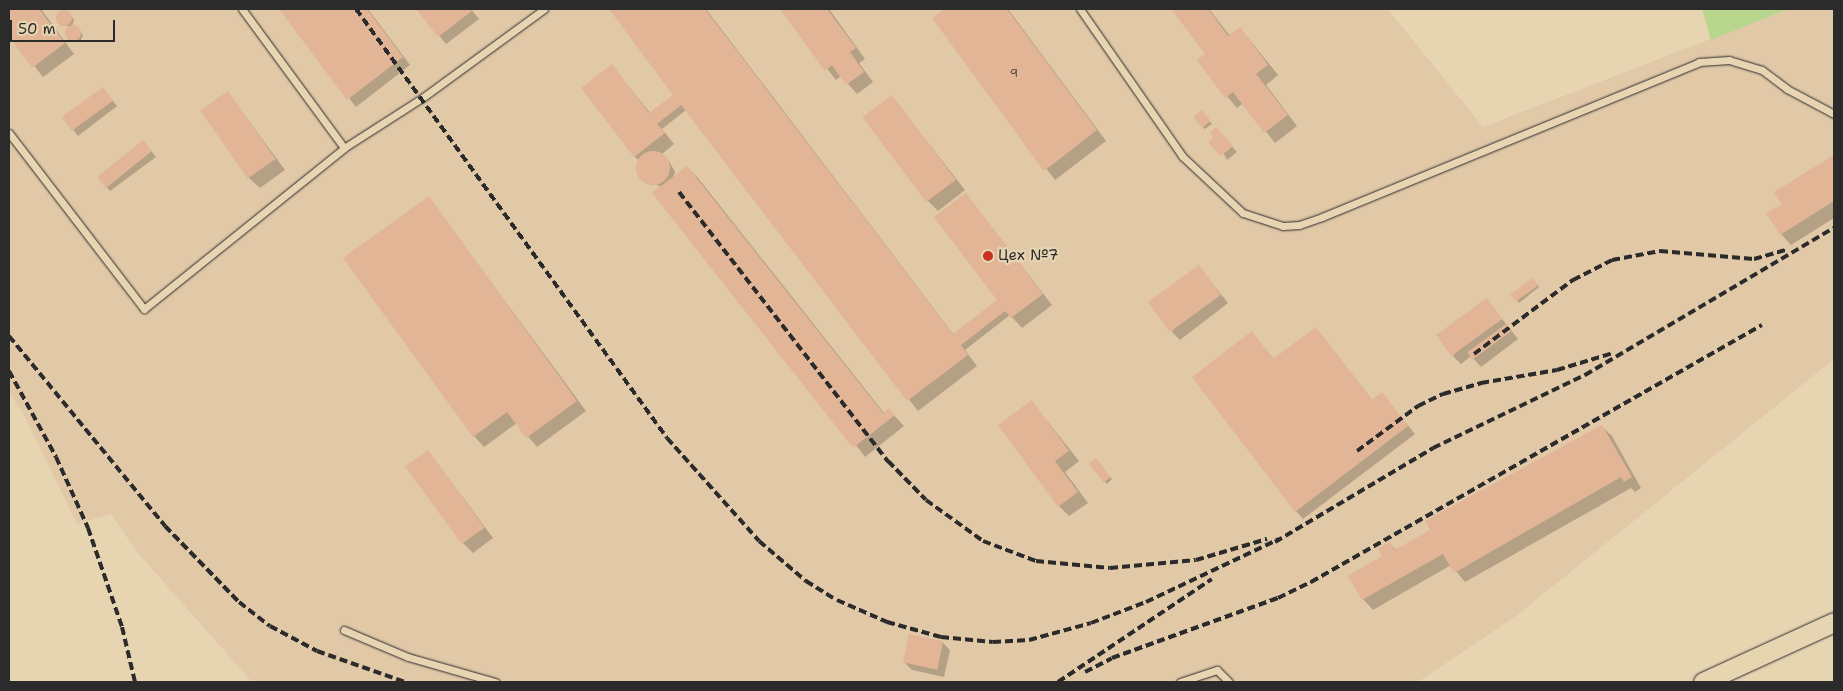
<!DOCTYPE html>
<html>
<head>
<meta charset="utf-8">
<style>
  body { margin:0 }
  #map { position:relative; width:1843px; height:691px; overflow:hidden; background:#e7d5b2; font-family:"Shantell Sans",sans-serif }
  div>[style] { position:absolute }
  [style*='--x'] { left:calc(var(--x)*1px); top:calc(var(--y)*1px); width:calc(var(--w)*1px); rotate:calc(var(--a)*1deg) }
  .built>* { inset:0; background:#e1c8a7 }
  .green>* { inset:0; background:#b9d68e }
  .shadow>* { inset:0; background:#0003 }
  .building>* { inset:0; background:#e1b596; transform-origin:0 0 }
  .round { border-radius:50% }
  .roads { filter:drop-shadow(0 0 1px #2b2b2b) drop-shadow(0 0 1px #2b2b2b) }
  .lane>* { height:7px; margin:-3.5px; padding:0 3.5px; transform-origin:3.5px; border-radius:3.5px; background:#e7d5b2 }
  .secondary>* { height:19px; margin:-9.5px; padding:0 9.5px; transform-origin:9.5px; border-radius:9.5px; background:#e7d5b2 }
  .rail>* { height:4px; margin-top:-2px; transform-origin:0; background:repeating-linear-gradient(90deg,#2b2b2b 0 8px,transparent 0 12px) }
  .dots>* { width:14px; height:14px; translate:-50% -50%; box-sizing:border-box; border:2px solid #e7d5b2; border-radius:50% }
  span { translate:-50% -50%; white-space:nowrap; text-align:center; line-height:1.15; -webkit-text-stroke:4.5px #e7d5b2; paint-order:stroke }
  .number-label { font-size:12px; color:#584e46 }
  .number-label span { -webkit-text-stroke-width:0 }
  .poi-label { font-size:15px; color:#2b2b2b }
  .left { translate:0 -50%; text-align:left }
  .frame { position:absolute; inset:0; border:10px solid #2b2b2b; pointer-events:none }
  .scale { position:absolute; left:10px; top:20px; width:105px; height:22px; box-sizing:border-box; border:2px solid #2b2b2b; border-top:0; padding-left:6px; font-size:15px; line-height:18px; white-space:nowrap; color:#2b2b2b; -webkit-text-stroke:4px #e7d5b2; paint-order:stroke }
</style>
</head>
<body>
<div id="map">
  <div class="built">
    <i style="clip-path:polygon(9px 9px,1388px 9px,1483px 127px,1788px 9px,1834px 9px,1834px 359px,1516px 616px,1418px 682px,252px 682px,137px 552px,111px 514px,77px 524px,24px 415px,9px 392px)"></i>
  </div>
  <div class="green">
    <i style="clip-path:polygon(1702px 9px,1788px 9px,1711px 40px)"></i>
  </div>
  <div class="shadow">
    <i style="clip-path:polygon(9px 9px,41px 9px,74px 54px,43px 77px,9px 34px)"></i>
    <i style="clip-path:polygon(280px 9px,368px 9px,410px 65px,356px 107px)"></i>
    <i style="clip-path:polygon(418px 9px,471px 9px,479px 19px,446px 44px)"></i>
    <i style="clip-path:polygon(611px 9px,706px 9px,954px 335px,999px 301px,966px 194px,1052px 305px,1022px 328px,1010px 315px,965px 350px,977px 366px,918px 411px,686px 110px,662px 129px,674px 144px,661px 155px,669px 161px,675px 172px,673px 179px,687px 167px,698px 178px,884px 413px,889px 410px,904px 426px,865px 457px,661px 187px,640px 176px,641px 162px,634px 156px,612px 66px,651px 114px,678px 100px)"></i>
    <i style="clip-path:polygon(781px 9px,829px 9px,865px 59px,859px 63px,873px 82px,857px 94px,841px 76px,836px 80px)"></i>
    <i style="clip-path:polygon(946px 9px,1008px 9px,1106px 141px,1055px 180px,934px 19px)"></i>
    <i style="clip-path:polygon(1172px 9px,1209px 9px,1230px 36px,1240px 28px,1278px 75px,1266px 85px,1297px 126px,1275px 143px,1243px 103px,1237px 108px,1198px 61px,1207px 54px)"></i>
    <i style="clip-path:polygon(69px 13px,74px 20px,72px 26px,62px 26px,59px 14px)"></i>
    <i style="clip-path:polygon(78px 28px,83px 35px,81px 40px,72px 41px,69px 29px)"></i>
    <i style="clip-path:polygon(228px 93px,285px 170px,260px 188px,249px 178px)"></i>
    <i style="clip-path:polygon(107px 94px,117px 106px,78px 136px,64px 118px)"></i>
    <i style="clip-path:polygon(892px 97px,965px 190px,938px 211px,928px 201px)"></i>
    <i style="clip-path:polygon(1204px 114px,1212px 124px,1205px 129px,1203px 127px)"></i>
    <i style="clip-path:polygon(1221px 134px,1237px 152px,1227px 160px,1215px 137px)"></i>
    <i style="clip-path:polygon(148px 147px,156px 157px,110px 191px,98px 177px)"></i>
    <i style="clip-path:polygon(1834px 156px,1834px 218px,1791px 245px,1781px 234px,1783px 204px,1776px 193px)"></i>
    <i style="clip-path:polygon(429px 198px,586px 411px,537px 447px,517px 423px,484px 447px,474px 436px)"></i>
    <i style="clip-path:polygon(1199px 267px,1228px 303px,1180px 340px,1172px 332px)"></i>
    <i style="clip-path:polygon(1535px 282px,1539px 287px,1519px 303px,1513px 295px)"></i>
    <i style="clip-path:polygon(1487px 300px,1518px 339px,1481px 367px,1471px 356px,1461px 364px,1453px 356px)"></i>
    <i style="clip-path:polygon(1316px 328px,1373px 401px,1382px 394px,1415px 434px,1303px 519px,1296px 511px,1252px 333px,1274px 360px)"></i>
    <i style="clip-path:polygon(1032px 402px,1079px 461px,1065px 472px,1088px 503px,1069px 516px,1059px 506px)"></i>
    <i style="clip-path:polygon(1601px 426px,1612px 436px,1641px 488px,1635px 492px,1631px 488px,1465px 582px,1451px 565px,1373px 610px,1363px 599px,1390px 543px,1397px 551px)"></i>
    <i style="clip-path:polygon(428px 451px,493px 538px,473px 553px,463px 543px)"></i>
    <i style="clip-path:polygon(1098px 462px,1112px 479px,1107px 484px,1091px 464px)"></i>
    <i style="clip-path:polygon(942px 642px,950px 650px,944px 677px,912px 670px,904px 662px)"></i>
  </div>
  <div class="building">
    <i style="clip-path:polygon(9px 9px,39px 9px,65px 43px,32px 68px,9px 36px)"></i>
    <i style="clip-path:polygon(279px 9px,367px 9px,403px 57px,347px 100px)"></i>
    <i style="clip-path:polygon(416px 9px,470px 9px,472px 11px,438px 37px)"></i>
    <i style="clip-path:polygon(609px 9px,705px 9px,953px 334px,997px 300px,934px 217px,966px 193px,1043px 294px,1011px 318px,1005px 311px,961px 345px,968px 355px,907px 401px,681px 105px,657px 124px,665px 133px,634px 157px,581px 88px,612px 64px,649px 113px,673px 95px)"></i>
    <i style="clip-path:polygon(780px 9px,827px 9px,856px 48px,850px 52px,864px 72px,846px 85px,832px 65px,825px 71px)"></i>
    <i style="clip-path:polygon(944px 9px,1007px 9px,1097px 130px,1044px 171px,932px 18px)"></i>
    <i style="clip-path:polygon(1171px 9px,1208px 9px,1228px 36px,1240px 27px,1268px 65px,1256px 74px,1288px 115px,1264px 133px,1233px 92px,1225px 98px,1197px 60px,1205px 54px)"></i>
    <i class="round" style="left:56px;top:10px;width:16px;height:16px"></i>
    <i class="round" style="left:65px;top:25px;width:16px;height:16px"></i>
    <i style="left:103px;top:87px;width:17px;height:51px;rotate:54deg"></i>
    <i style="left:228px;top:91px;width:83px;height:34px;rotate:55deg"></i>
    <i style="left:892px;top:95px;width:106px;height:37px;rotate:53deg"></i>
    <i style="left:1202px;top:110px;width:14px;height:11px;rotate:51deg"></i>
    <i style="clip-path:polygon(1216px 127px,1233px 146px,1221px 156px,1208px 142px,1213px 137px,1210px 133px)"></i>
    <i style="left:143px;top:140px;width:14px;height:59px;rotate:51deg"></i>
    <i class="round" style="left:636px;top:151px;width:34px;height:34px"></i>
    <i style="clip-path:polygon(1834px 155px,1834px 201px,1780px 235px,1766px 213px,1782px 204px,1774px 192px)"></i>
    <i style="clip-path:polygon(687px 166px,883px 413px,889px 408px,895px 415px,853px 448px,652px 193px)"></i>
    <i style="clip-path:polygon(429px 196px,577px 401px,526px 438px,507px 412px,473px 437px,343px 258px)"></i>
    <i style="left:1199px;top:265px;width:37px;height:63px;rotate:54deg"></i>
    <i style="left:1533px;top:278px;width:9px;height:28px;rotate:54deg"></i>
    <i style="left:1487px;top:298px;width:26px;height:63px;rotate:54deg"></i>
    <i style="left:1506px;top:324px;width:9px;height:48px;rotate:54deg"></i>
    <i style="clip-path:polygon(1316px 327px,1372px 400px,1382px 392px,1408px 426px,1295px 512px,1192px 377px,1252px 331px,1273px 359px)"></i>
    <i style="clip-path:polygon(1032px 400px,1069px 451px,1055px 461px,1078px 492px,1058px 507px,998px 425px)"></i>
    <i style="clip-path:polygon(1602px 425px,1632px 477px,1624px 482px,1621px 477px,1454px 573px,1443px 554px,1362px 600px,1348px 576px,1382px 556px,1378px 549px,1390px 542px,1395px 550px,1430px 530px,1425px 521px)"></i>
    <i style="left:428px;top:450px;width:96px;height:28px;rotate:54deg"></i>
    <i style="left:1096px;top:458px;width:24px;height:9px;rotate:52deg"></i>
    <i style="left:909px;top:634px;width:35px;height:29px;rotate:12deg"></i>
  </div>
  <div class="roads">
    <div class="lane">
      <i style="--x:242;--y:9;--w:172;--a:53.7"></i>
      <i style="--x:1080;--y:9;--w:179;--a:55.2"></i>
      <i style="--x:1182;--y:156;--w:83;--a:43.1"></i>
      <i style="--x:1243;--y:213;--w:42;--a:18"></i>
      <i style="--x:1283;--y:226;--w:16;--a:-4"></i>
      <i style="--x:1299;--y:225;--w:24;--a:-19"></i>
      <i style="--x:1322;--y:217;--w:408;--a:-22.3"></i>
      <i style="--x:1699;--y:62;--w:30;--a:-4"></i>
      <i style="--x:1729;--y:60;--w:34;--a:17"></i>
      <i style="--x:1762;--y:70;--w:31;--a:37"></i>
      <i style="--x:1787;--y:89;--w:53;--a:28"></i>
      <i style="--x:9;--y:133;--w:222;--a:52.5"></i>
      <i style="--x:144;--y:309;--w:257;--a:-38.8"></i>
      <i style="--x:344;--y:148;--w:93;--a:-32.7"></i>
      <i style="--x:422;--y:98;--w:151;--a:-36.1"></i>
      <i style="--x:344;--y:630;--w:69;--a:22.9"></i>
      <i style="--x:408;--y:657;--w:91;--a:16"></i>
      <i style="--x:1180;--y:682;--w:39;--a:-18"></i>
      <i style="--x:1217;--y:670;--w:17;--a:45"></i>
    </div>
    <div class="secondary">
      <i style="--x:1703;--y:682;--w:144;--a:-24.6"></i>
    </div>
  </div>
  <div class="rail">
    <i style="--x:356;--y:9;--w:530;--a:54.06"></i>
    <i style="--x:667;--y:438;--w:138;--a:48.2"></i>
    <i style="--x:759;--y:541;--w:62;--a:40.4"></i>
    <i style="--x:806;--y:581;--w:36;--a:32"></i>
    <i style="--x:837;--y:600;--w:55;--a:23.7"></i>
    <i style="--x:887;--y:622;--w:56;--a:15.5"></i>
    <i style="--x:941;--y:637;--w:52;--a:5.5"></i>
    <i style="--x:993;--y:642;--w:36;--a:-3"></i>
    <i style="--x:1029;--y:640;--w:64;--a:-15.3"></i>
    <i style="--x:1091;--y:623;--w:59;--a:-20.9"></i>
    <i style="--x:1146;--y:602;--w:147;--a:-25.3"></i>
    <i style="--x:679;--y:192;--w:341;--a:52.2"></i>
    <i style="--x:888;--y:461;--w:54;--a:45.7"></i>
    <i style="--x:926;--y:500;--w:70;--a:35.7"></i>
    <i style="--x:983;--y:541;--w:57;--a:20.7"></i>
    <i style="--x:1036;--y:561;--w:74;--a:5.4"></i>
    <i style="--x:1110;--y:568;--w:86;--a:-5.3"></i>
    <i style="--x:1196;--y:560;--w:74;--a:-16.5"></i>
    <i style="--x:9;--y:336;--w:246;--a:50.6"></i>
    <i style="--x:165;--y:526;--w:106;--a:45.8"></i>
    <i style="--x:239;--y:602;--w:39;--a:38"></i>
    <i style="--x:270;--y:626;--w:53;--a:28"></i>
    <i style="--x:317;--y:651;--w:93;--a:19.4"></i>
    <i style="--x:1474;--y:354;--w:124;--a:-36.8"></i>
    <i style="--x:1573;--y:280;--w:44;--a:-27.1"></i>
    <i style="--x:1612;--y:260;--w:49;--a:-10.6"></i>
    <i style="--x:1660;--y:251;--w:94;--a:4.9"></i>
    <i style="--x:1754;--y:259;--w:33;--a:-16"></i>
    <i style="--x:9;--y:371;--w:98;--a:61.3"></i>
    <i style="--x:56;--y:457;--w:78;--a:65.7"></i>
    <i style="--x:88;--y:528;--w:105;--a:71"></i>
    <i style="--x:122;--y:627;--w:57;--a:76.7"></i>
    <i style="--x:1357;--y:451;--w:76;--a:-36.4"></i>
    <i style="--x:1418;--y:406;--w:28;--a:-26"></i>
    <i style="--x:1443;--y:394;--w:40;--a:-16"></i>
    <i style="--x:1481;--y:383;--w:77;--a:-9.7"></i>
    <i style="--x:1557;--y:370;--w:59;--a:-16.9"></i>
    <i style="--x:1275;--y:542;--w:184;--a:-30.7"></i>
    <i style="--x:1433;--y:448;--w:169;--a:-25.7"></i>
    <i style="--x:1585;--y:375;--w:289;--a:-30.6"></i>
    <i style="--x:1085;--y:672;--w:30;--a:-27"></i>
    <i style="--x:1112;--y:658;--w:177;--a:-19.9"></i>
    <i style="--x:1278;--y:598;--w:37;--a:-26"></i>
    <i style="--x:1311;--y:582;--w:519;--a:-29.68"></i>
    <i style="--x:1058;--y:682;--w:185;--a:-33.8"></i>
  </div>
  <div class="dots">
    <i style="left:988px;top:256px;background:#c8321e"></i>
  </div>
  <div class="number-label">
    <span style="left:1014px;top:74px">9</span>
  </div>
  <div class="poi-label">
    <span class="left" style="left:998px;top:256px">Цех №7</span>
  </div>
  <div class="frame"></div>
  <div class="scale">50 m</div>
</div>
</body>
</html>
